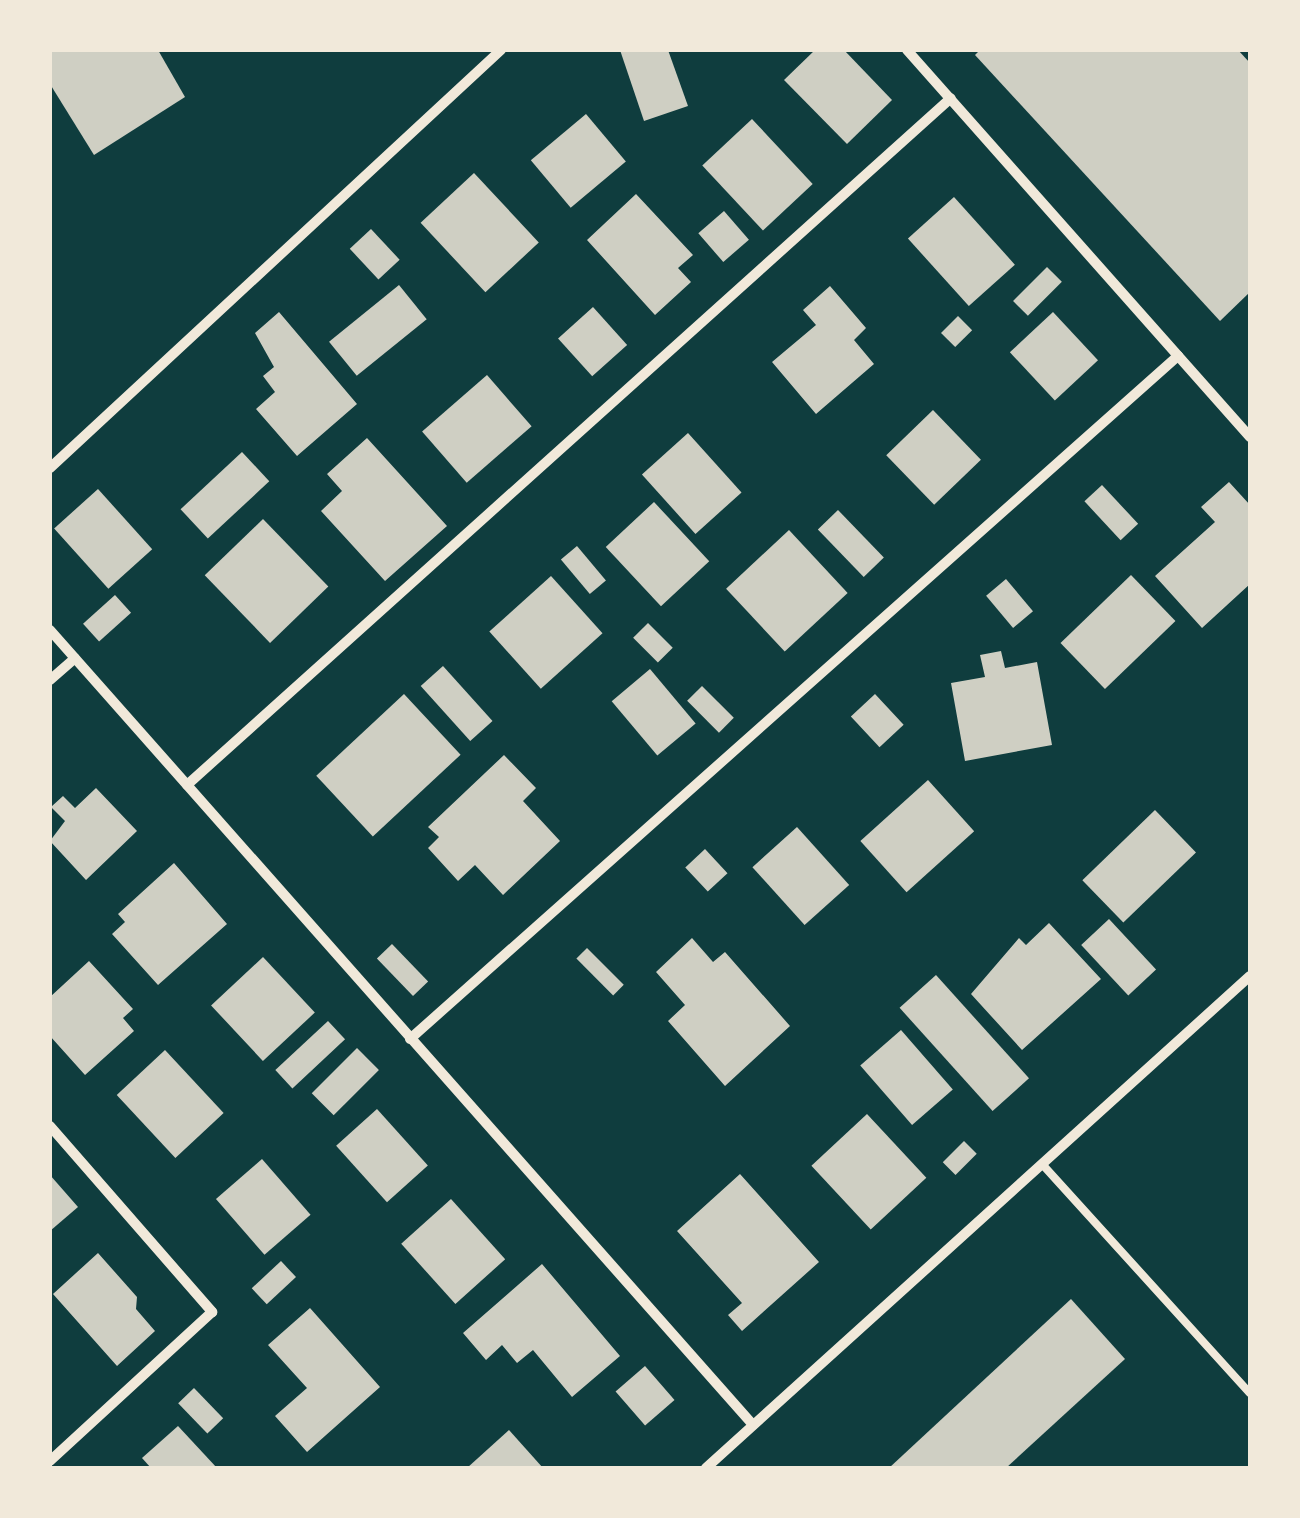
<!DOCTYPE html>
<html>
<head>
<meta charset="utf-8">
<style>
  body { margin:0 }
  #map { position:relative; width:1300px; height:1518px; overflow:hidden; background:#0f3d3e; font-family:"Fira Sans",sans-serif }
  div>[style] { position:absolute }
  [style*='--x'] { left:calc(var(--x)*1px); top:calc(var(--y)*1px); width:calc(var(--w)*1px); rotate:calc(var(--a)*1deg) }
  .building>* { inset:0; background:#cfcfc3; transform-origin:0 0 }
  .service>* { height:8px; margin:-4px; padding:0 4px; transform-origin:4px; border-radius:4px; background:#f1e9da }
  .minor>* { height:10px; margin:-5px; padding:0 5px; transform-origin:5px; border-radius:5px; background:#f1e9da }
  span { translate:-50% -50%; white-space:nowrap; text-align:center; line-height:1.15; -webkit-text-stroke:8px #f1e9da; paint-order:stroke }
  .frame { position:absolute; inset:0; border:52px solid #f1e9da; pointer-events:none }
</style>
</head>
<body>
<div id="map">
  <div class="building">
    <i style="clip-path:polygon(50px 50px,158px 50px,185px 97px,94px 155px,50px 84px)"></i>
    <i style="clip-path:polygon(620px 50px,668px 50px,688px 106px,644px 121px)"></i>
    <i style="clip-path:polygon(815px 50px,844px 50px,892px 100px,847px 144px,784px 80px)"></i>
    <i style="clip-path:polygon(980px 50px,1238px 50px,1250px 63px,1250px 292px,1220px 321px,975px 55px)"></i>
    <i style="left:586px;top:114px;width:62px;height:72px;rotate:50deg"></i>
    <i style="left:752px;top:119px;width:89px;height:68px;rotate:47deg"></i>
    <i style="left:474px;top:173px;width:95px;height:73px;rotate:47deg"></i>
    <i style="clip-path:polygon(636px 194px,693px 255px,678px 268px,691px 282px,655px 315px,587px 240px)"></i>
    <i style="left:954px;top:197px;width:91px;height:62px;rotate:48deg"></i>
    <i style="left:724px;top:211px;width:38px;height:34px;rotate:49deg"></i>
    <i style="left:371px;top:229px;width:42px;height:29px;rotate:47deg"></i>
    <i style="left:1047px;top:267px;width:21px;height:48px;rotate:45deg"></i>
    <i style="left:399px;top:285px;width:44px;height:90px;rotate:51deg"></i>
    <i style="clip-path:polygon(830px 286px,866px 328px,854px 340px,874px 364px,816px 414px,772px 362px,816px 325px,803px 310px)"></i>
    <i style="left:593px;top:307px;width:51px;height:47px;rotate:48deg"></i>
    <i style="clip-path:polygon(279px 312px,357px 404px,297px 456px,256px 409px,275px 392px,263px 376px,274px 367px,255px 333px)"></i>
    <i style="left:1053px;top:312px;width:66px;height:59px;rotate:47deg"></i>
    <i style="left:958px;top:316px;width:20px;height:24px;rotate:45deg"></i>
    <i style="left:487px;top:375px;width:68px;height:86px;rotate:49deg"></i>
    <i style="left:933px;top:410px;width:69px;height:65px;rotate:46deg"></i>
    <i style="left:688px;top:433px;width:80px;height:62px;rotate:48deg"></i>
    <i style="clip-path:polygon(367px 438px,447px 526px,385px 581px,321px 511px,342px 491px,327px 474px)"></i>
    <i style="left:242px;top:452px;width:40px;height:84px;rotate:47deg"></i>
    <i style="clip-path:polygon(1229px 482px,1250px 505px,1250px 584px,1202px 628px,1155px 576px,1215px 522px,1201px 507px)"></i>
    <i style="left:1102px;top:485px;width:53px;height:24px;rotate:47deg"></i>
    <i style="left:98px;top:489px;width:81px;height:59px;rotate:48deg"></i>
    <i style="left:654px;top:502px;width:81px;height:66px;rotate:47deg"></i>
    <i style="left:838px;top:510px;width:66px;height:28px;rotate:46deg"></i>
    <i style="left:263px;top:519px;width:94px;height:81px;rotate:46deg"></i>
    <i style="left:789px;top:530px;width:86px;height:86px;rotate:47deg"></i>
    <i style="left:577px;top:546px;width:45px;height:21px;rotate:50deg"></i>
    <i style="left:1131px;top:575px;width:64px;height:98px;rotate:46deg"></i>
    <i style="left:551px;top:576px;width:77px;height:83px;rotate:48deg"></i>
    <i style="left:1006px;top:579px;width:42px;height:26px;rotate:50deg"></i>
    <i style="left:115px;top:595px;width:24px;height:43px;rotate:48deg"></i>
    <i style="left:648px;top:623px;width:35px;height:21px;rotate:45deg"></i>
    <i style="clip-path:polygon(1001px 651px,1005px 668px,1037px 662px,1052px 745px,965px 761px,951px 683px,985px 677px,980px 655px)"></i>
    <i style="left:443px;top:666px;width:74px;height:30px;rotate:48deg"></i>
    <i style="left:650px;top:669px;width:71px;height:50px;rotate:50deg"></i>
    <i style="left:702px;top:686px;width:45px;height:21px;rotate:45deg"></i>
    <i style="left:404px;top:694px;width:83px;height:120px;rotate:47deg"></i>
    <i style="left:875px;top:694px;width:42px;height:33px;rotate:47deg"></i>
    <i style="clip-path:polygon(504px 755px,536px 788px,523px 801px,560px 841px,503px 895px,475px 865px,458px 881px,428px 848px,439px 837px,428px 827px)"></i>
    <i style="left:928px;top:780px;width:69px;height:91px;rotate:48deg"></i>
    <i style="clip-path:polygon(96px 788px,137px 831px,86px 880px,50px 841px,65px 821px,51px 807px,63px 796px,75px 808px)"></i>
    <i style="left:1155px;top:810px;width:59px;height:101px;rotate:46deg"></i>
    <i style="left:797px;top:827px;width:78px;height:60px;rotate:48deg"></i>
    <i style="left:705px;top:849px;width:33px;height:27px;rotate:47deg"></i>
    <i style="clip-path:polygon(174px 863px,227px 924px,158px 985px,112px 934px,125px 922px,118px 914px)"></i>
    <i style="left:1109px;top:919px;width:69px;height:38px;rotate:47deg"></i>
    <i style="clip-path:polygon(1049px 923px,1101px 979px,1022px 1050px,971px 994px,1019px 938px,1026px 945px)"></i>
    <i style="clip-path:polygon(692px 938px,713px 962px,725px 952px,790px 1026px,725px 1086px,668px 1021px,685px 1005px,656px 972px)"></i>
    <i style="left:392px;top:944px;width:52px;height:21px;rotate:46deg"></i>
    <i style="left:587px;top:948px;width:52px;height:15px;rotate:45deg"></i>
    <i style="left:263px;top:957px;width:76px;height:71px;rotate:47deg"></i>
    <i style="clip-path:polygon(89px 961px,133px 1009px,123px 1018px,134px 1031px,85px 1075px,50px 1036px,50px 997px)"></i>
    <i style="left:936px;top:975px;width:139px;height:49px;rotate:48deg"></i>
    <i style="left:328px;top:1021px;width:25px;height:72px;rotate:47deg"></i>
    <i style="left:901px;top:1030px;width:79px;height:54px;rotate:49deg"></i>
    <i style="left:357px;top:1048px;width:31px;height:64px;rotate:45deg"></i>
    <i style="left:165px;top:1050px;width:86px;height:66px;rotate:47deg"></i>
    <i style="left:377px;top:1109px;width:76px;height:55px;rotate:48deg"></i>
    <i style="left:867px;top:1114px;width:87px;height:76px;rotate:47deg"></i>
    <i style="left:964px;top:1141px;width:18px;height:30px;rotate:45deg"></i>
    <i style="left:262px;top:1159px;width:74px;height:61px;rotate:49deg"></i>
    <i style="clip-path:polygon(740px 1174px,819px 1262px,742px 1331px,728px 1315px,742px 1303px,677px 1231px)"></i>
    <i style="clip-path:polygon(50px 1175px,78px 1207px,50px 1231px)"></i>
    <i style="left:451px;top:1199px;width:81px;height:67px;rotate:48deg"></i>
    <i style="clip-path:polygon(98px 1253px,137px 1297px,136px 1309px,155px 1331px,117px 1366px,53px 1294px)"></i>
    <i style="left:281px;top:1261px;width:22px;height:40px;rotate:47deg"></i>
    <i style="clip-path:polygon(542px 1264px,620px 1356px,572px 1397px,533px 1350px,517px 1363px,502px 1345px,486px 1360px,463px 1333px)"></i>
    <i style="clip-path:polygon(1071px 1299px,1125px 1359px,1006px 1468px,889px 1468px)"></i>
    <i style="clip-path:polygon(310px 1308px,380px 1387px,307px 1452px,275px 1416px,307px 1388px,268px 1345px)"></i>
    <i style="left:645px;top:1366px;width:45px;height:39px;rotate:49deg"></i>
    <i style="left:194px;top:1388px;width:42px;height:22px;rotate:46deg"></i>
    <i style="clip-path:polygon(178px 1426px,217px 1468px,151px 1468px,142px 1458px)"></i>
    <i style="clip-path:polygon(509px 1430px,543px 1468px,467px 1468px)"></i>
  </div>
  <div class="service">
    <i style="--x:1042;--y:1164;--w:309;--a:47.8"></i>
  </div>
  <div class="minor">
    <i style="--x:907;--y:50;--w:517;--a:48.45"></i>
    <i style="--x:50;--y:468;--w:615;--a:-42.83"></i>
    <i style="--x:50;--y:630;--w:1061;--a:48.51"></i>
    <i style="--x:50;--y:680;--w:33;--a:-41"></i>
    <i style="--x:187;--y:785;--w:1027;--a:-41.96"></i>
    <i style="--x:410;--y:1039;--w:1028;--a:-41.65"></i>
    <i style="--x:50;--y:1126;--w:247;--a:48.9"></i>
    <i style="--x:212;--y:1312;--w:220;--a:137.4"></i>
    <i style="--x:706;--y:1468;--w:733;--a:-42.13"></i>
  </div>
  <div class="frame"></div>
</div>
</body>
</html>
